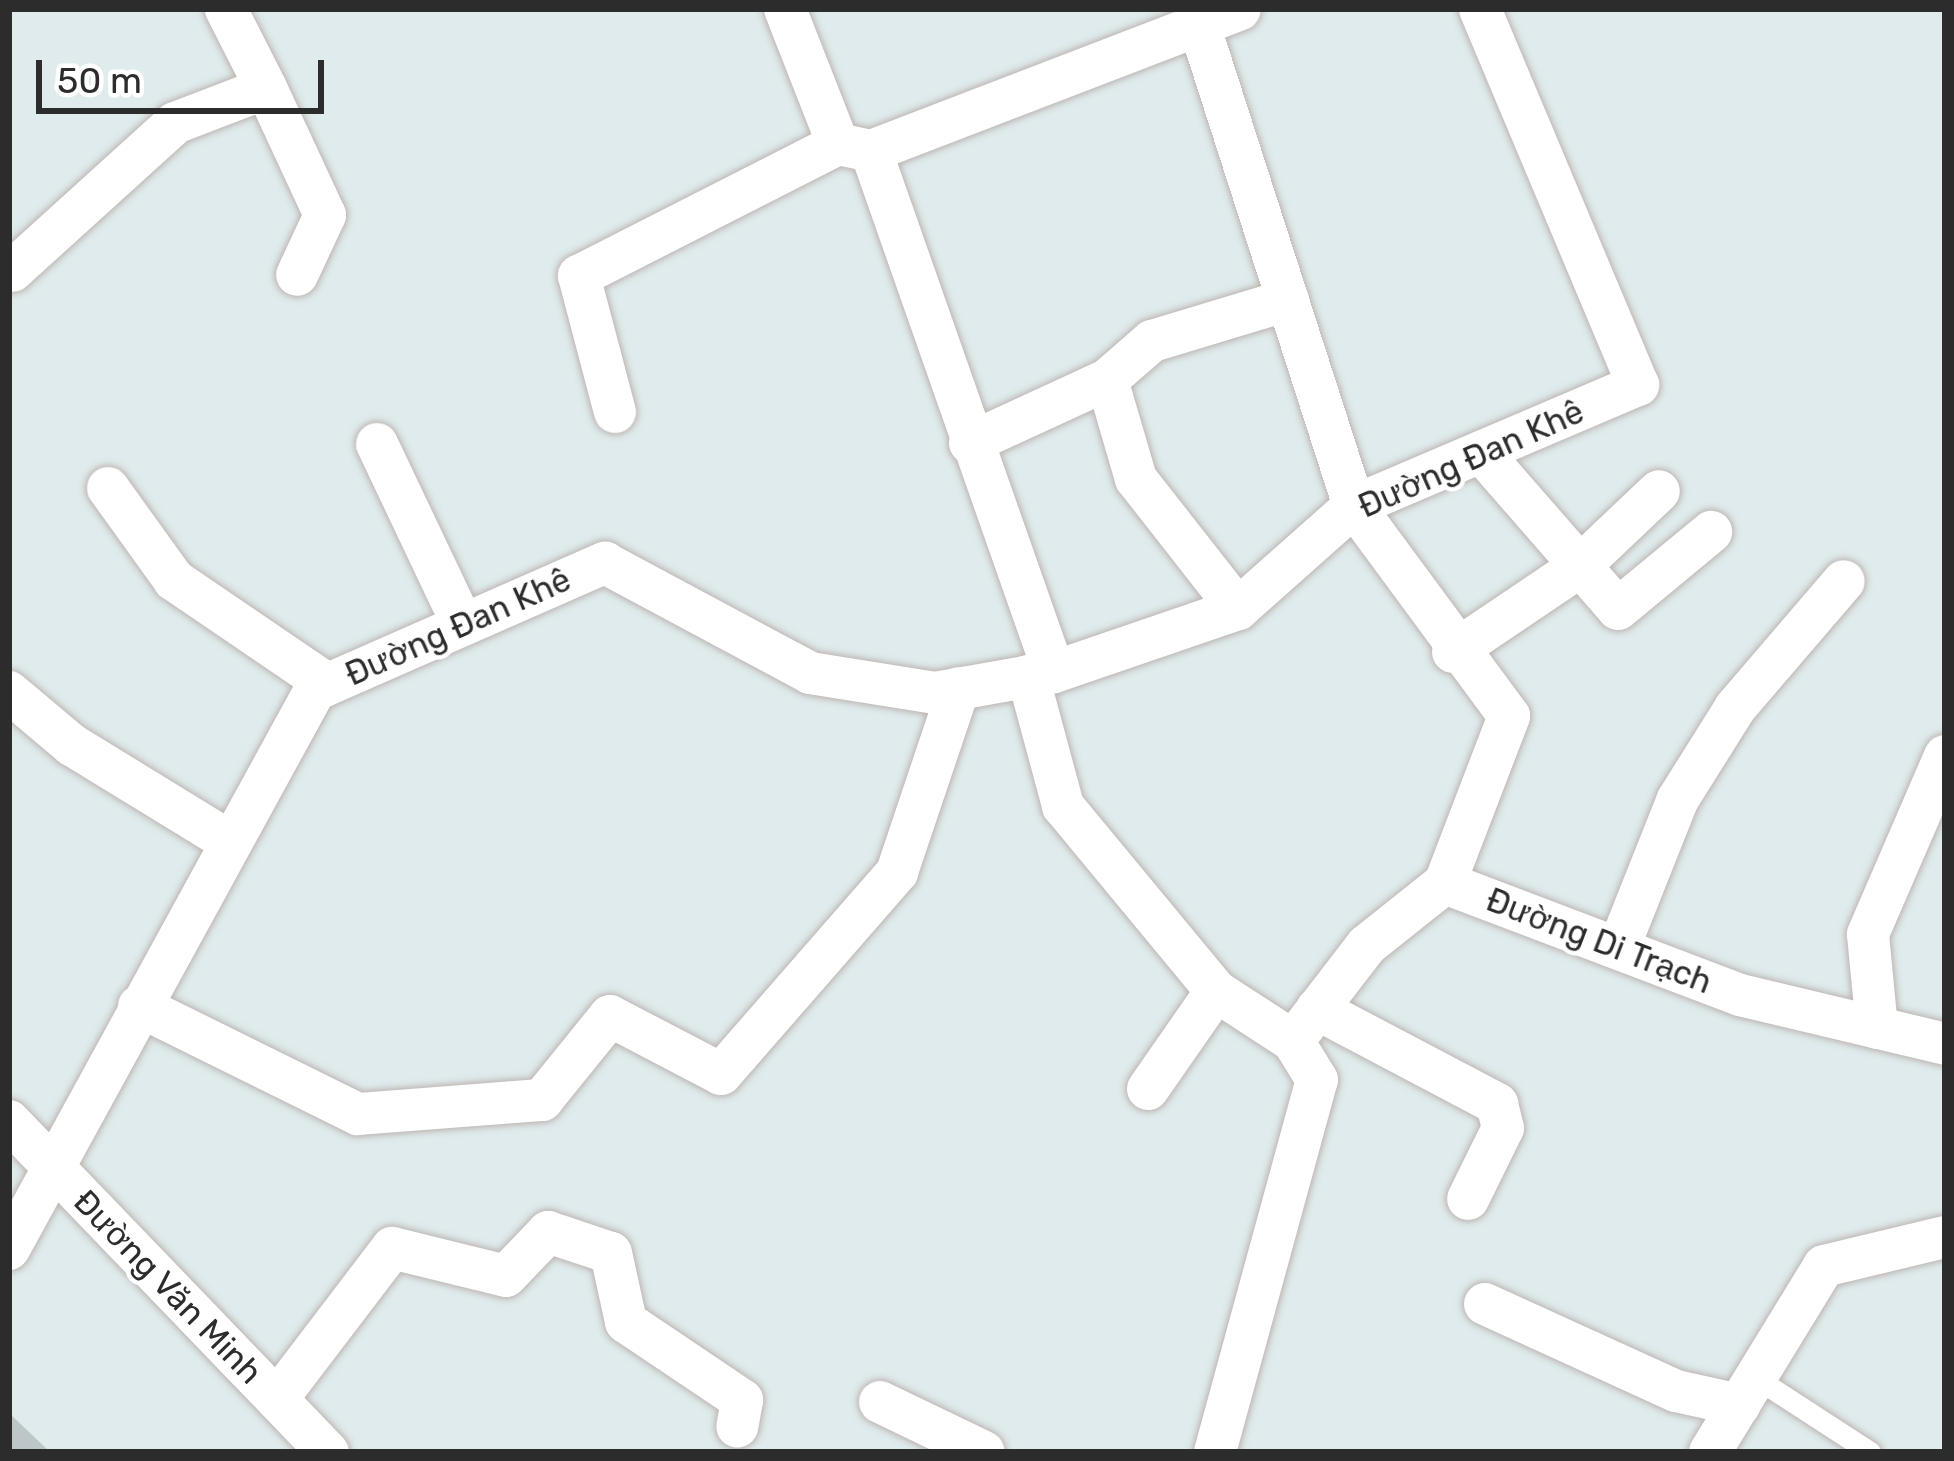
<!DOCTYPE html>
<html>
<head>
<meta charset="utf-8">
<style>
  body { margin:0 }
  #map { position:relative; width:1954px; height:1461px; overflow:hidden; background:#dfebec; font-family:Rubik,sans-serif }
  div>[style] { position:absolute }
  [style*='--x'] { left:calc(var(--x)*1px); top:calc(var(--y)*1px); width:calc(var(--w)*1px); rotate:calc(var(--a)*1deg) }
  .building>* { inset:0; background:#bec7c8 }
  .roads { filter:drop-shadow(0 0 3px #beb6b2) drop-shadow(0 0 3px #beb6b2) }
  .service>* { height:21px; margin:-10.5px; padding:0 10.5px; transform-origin:10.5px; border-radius:10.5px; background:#fff }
  .minor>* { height:42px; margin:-21px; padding:0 21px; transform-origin:21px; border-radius:21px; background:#fff }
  span { translate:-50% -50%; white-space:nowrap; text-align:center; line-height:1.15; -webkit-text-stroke:9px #fff; paint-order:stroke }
  .street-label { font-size:33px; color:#2c2c2c }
  .frame { position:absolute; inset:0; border:12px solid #2c2c2c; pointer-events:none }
  .scale { position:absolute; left:36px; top:60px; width:288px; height:54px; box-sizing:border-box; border:6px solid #2c2c2c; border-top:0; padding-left:15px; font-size:36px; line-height:42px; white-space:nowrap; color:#2c2c2c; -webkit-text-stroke:9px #fff; paint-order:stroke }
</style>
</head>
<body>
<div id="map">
  <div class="building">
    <i style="clip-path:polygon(9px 1413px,50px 1452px,9px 1452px)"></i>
  </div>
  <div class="roads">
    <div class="service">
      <i style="--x:1756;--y:1378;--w:136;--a:33"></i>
    </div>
    <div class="minor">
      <i style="--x:785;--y:9;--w:145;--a:68.6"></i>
      <i style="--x:838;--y:144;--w:34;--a:12"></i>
      <i style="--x:871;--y:151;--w:552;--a:70.65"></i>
      <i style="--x:266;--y:88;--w:140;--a:65.1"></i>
      <i style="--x:325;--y:215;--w:66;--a:115"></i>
      <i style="--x:871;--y:151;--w:395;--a:-21"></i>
      <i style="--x:12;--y:271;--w:220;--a:-42.2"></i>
      <i style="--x:175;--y:123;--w:97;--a:-21"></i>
      <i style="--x:266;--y:88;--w:89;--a:-116.9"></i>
      <i style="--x:615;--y:412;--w:141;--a:-104.8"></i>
      <i style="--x:579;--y:276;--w:291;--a:-27"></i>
      <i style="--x:970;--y:443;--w:151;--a:-24.7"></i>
      <i style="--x:377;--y:444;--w:200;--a:64.6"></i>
      <i style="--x:1481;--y:452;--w:208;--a:48.9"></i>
      <i style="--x:1618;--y:609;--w:121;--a:-39.6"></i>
      <i style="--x:108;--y:488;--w:113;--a:54.3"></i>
      <i style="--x:174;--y:580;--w:185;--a:34.2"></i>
      <i style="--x:1238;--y:609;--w:165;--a:-128.1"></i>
      <i style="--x:1136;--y:479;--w:103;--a:-106.3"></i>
      <i style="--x:1107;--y:380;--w:60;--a:-40.9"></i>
      <i style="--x:1152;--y:341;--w:142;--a:-16.8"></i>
      <i style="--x:1453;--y:652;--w:152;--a:-34"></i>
      <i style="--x:1579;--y:567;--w:110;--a:-43.5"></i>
      <i style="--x:1028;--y:676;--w:135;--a:74.9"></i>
      <i style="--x:1063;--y:806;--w:240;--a:50.4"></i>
      <i style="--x:1216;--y:991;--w:92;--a:33"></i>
      <i style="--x:1293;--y:1041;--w:121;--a:-52.4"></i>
      <i style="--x:1367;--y:945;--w:100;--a:-38.5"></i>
      <i style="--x:1445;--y:883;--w:179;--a:-69"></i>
      <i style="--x:1509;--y:716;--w:261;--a:-126.4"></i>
      <i style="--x:1354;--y:506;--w:505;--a:-107.86"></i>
      <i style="--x:9;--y:692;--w:82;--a:40.1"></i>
      <i style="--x:72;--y:745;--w:185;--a:31.5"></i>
      <i style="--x:1445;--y:883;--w:316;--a:20.8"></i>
      <i style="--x:1740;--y:995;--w:211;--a:13.4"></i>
      <i style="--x:1619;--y:947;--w:159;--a:-68.3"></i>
      <i style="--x:1678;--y:799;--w:107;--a:-57.9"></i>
      <i style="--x:1735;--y:708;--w:167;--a:-49.4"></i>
      <i style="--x:139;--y:1006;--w:244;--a:26.3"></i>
      <i style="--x:358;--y:1114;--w:185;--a:-4.4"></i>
      <i style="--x:542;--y:1100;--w:108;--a:-51"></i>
      <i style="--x:610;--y:1016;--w:125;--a:27.6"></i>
      <i style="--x:721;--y:1074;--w:268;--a:-48.9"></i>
      <i style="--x:897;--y:872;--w:194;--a:-71.4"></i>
      <i style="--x:1317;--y:1009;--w:204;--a:27.8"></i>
      <i style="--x:1497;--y:1104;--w:25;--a:76"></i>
      <i style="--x:1503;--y:1128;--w:79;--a:116.2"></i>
      <i style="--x:1877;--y:1028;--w:94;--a:-95.5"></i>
      <i style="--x:1868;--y:934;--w:194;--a:-66.6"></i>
      <i style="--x:1148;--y:1089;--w:119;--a:-55.2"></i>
      <i style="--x:9;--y:1121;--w:460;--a:46.1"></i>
      <i style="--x:9;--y:1249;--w:637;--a:-61.3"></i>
      <i style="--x:315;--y:690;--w:317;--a:-23.7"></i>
      <i style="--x:605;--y:563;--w:233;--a:28.2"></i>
      <i style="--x:810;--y:673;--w:127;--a:9.1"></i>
      <i style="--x:935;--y:693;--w:121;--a:-10"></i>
      <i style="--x:1054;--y:672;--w:194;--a:-18.9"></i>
      <i style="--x:1238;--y:609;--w:155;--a:-41.6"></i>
      <i style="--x:1354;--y:506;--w:309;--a:-23.1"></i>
      <i style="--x:1638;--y:385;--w:408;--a:-112.8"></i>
      <i style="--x:1485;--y:1304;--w:210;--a:24.5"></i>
      <i style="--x:1676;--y:1391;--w:65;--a:12.5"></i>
      <i style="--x:277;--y:1399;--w:190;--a:-52.7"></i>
      <i style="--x:392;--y:1248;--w:117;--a:13.8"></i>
      <i style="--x:506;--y:1276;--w:61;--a:-46.3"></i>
      <i style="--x:548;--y:1232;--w:66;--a:18.4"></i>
      <i style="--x:611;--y:1253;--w:71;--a:77.7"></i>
      <i style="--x:626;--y:1322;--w:140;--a:33.9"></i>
      <i style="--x:742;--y:1400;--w:27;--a:100"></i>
      <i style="--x:880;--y:1402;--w:115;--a:25.7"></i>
      <i style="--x:1215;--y:1452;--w:386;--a:-74.7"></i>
      <i style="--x:1317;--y:1080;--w:46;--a:-121.6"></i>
      <i style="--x:1710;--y:1452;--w:218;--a:-58.5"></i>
      <i style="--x:1824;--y:1266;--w:124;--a:-13.5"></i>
    </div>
  </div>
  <div class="street-label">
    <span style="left:1471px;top:459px;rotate:-24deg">Đường Đan Khê</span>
    <span style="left:458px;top:627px;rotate:-24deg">Đường Đan Khê</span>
    <span style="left:1599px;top:941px;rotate:21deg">Đường Di Trạch</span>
    <span style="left:168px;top:1287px;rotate:46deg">Đường Văn Minh</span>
  </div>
  <div class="frame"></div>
  <div class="scale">50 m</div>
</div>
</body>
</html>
